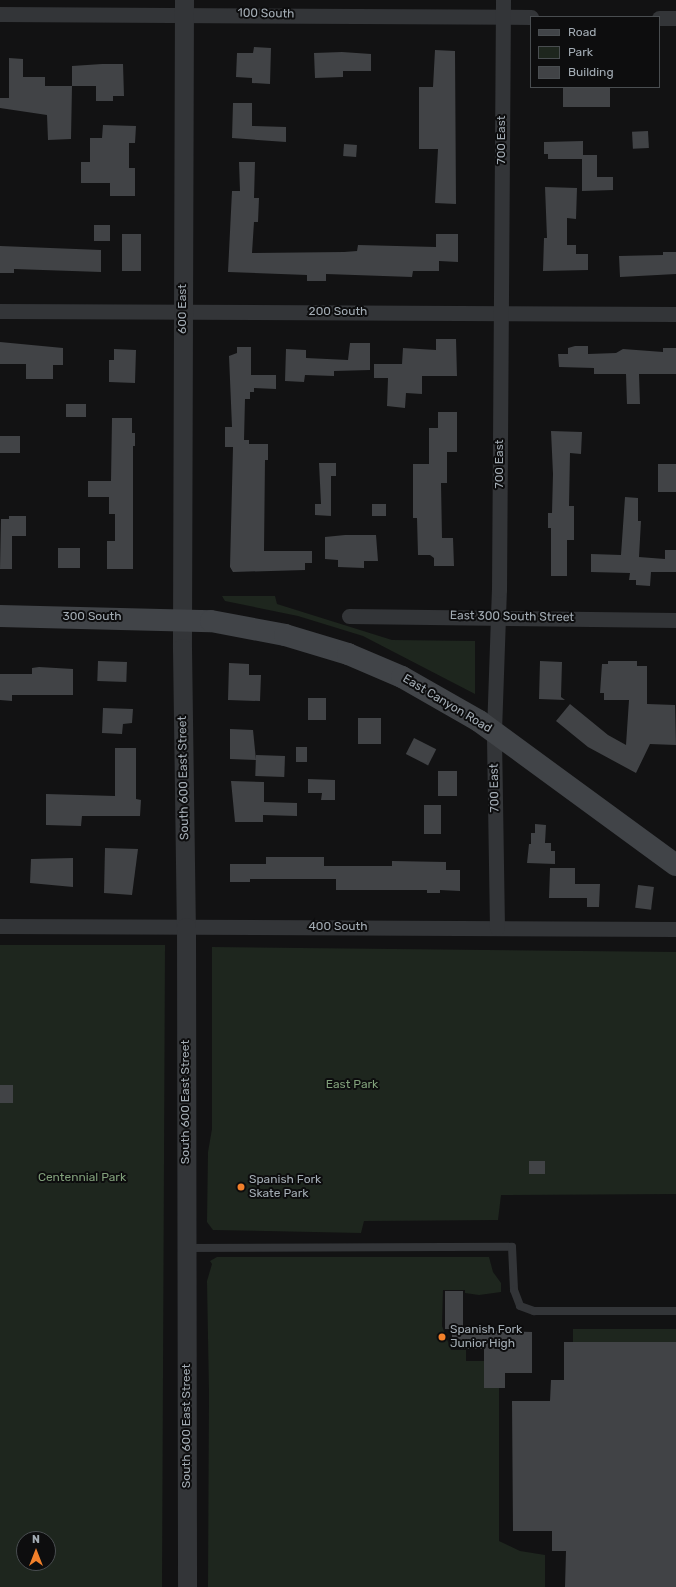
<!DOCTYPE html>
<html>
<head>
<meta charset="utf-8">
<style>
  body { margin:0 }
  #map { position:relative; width:676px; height:1587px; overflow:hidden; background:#121213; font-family:Rubik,sans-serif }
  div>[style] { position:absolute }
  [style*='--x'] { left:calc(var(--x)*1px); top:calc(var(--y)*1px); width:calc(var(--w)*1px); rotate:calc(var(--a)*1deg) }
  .green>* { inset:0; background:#1e261e; transform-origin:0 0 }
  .building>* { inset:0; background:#414346; transform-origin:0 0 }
  .service>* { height:8px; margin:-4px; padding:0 4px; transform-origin:4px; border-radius:4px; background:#333538 }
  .minor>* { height:15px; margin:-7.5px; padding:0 7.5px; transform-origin:7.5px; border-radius:7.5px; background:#333538 }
  .tertiary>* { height:19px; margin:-9.5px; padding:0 9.5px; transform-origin:9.5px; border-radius:9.5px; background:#333538 }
  .secondary>* { height:22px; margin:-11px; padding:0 11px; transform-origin:11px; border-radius:11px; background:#414448 }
  .dots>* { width:11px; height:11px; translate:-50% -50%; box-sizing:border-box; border:2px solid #0d0d0e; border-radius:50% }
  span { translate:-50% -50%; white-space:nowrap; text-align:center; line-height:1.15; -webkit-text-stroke:4px #0d0d0e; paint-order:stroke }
  .street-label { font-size:12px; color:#a3acb4 }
  .park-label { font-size:12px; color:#809f7a }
  .poi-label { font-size:12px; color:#a3acb4 }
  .left { translate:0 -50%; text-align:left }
  .legend { position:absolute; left:530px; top:16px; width:130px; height:72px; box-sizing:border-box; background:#0d0d0e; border:1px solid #494d50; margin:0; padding:5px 7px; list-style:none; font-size:12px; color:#a3acb4 }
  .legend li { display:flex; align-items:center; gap:8px; height:20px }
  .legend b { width:20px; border:1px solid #494d50 }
  .north { position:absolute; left:16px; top:1531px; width:40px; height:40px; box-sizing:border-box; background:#0d0d0e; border:1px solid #494d50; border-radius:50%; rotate:0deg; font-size:11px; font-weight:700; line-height:16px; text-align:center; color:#a3acb4 }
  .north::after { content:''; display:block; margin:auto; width:14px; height:18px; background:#f2802a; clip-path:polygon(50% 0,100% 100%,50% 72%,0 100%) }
</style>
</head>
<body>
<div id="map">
  <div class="green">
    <i style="clip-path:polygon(222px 596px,275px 596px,277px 604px,392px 640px,475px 641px,475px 694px,363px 636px,298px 616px,225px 601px)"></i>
    <i style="clip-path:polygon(evenodd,0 945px,165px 945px,162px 1587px,0 1587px,0 945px,24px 1539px,48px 1539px,48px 1563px,24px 1563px,24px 1539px)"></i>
    <i style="clip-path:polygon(212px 947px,676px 952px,676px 1194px,501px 1195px,498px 1220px,364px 1221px,361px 1233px,213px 1230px,207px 1222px,208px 1152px,212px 1129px)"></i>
    <i style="clip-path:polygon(217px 1257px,489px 1257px,493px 1272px,501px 1283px,501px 1292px,479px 1295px,465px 1293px,465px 1290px,443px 1290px,442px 1326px,451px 1350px,466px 1350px,466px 1361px,484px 1361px,499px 1388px,499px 1541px,520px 1551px,545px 1555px,545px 1587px,208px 1587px,209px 1393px,207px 1281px,212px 1264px,210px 1261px)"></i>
    <i style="left:573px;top:1329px;width:103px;height:13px"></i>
  </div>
  <div class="building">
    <i style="clip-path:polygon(254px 47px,271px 48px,270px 84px,252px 83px,252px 78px,236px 77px,237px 53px,253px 53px)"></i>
    <i style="clip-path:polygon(435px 50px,455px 51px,456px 204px,435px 203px,438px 149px,419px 149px,419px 87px,433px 87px)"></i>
    <i style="clip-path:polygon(342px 52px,371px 54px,371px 71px,343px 71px,343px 77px,315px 78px,314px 53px)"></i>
    <i style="clip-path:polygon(9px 58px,23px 59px,23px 77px,45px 77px,45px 86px,72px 86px,71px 139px,48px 140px,47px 115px,0 108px,0 98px,9px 98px)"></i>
    <i style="clip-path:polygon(102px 64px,123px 64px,124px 96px,113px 96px,113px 101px,96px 101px,96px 86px,72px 86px,72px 66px)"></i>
    <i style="left:563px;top:87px;width:47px;height:20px"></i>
    <i style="clip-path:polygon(233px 103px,252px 103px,252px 126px,286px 127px,286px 142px,232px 138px)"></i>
    <i style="clip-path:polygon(103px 125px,136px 126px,135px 143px,129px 143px,129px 168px,135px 168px,135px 196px,110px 196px,110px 183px,81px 183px,81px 162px,90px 162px,90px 138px,102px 138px)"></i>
    <i style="left:648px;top:131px;width:17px;height:16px;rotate:87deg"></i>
    <i style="clip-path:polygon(583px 141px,583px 155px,597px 155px,597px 177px,613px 177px,613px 190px,582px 191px,582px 159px,548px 159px,548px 154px,544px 154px,544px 142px)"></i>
    <i style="left:344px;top:144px;width:13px;height:12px;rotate:4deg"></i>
    <i style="clip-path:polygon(239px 162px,255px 162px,254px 198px,259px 198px,258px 222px,254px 222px,252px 253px,344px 252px,357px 251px,358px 245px,436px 247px,436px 234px,458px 234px,458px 262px,439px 261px,439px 271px,413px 271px,412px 277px,326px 274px,326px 281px,307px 281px,307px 275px,228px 272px,232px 191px,240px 191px)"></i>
    <i style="clip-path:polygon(545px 187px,577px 188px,576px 219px,567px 218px,567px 245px,576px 245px,576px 254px,588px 254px,588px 270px,543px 271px,544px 238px,547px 238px)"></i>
    <i style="left:94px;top:225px;width:16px;height:16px"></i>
    <i style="left:122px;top:234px;width:19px;height:37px"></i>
    <i style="clip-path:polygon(0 246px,101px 250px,101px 272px,14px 269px,14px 273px,0 273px)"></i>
    <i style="clip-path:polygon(663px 252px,676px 252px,676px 274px,620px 277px,619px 256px,663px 255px)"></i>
    <i style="clip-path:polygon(436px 339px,456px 339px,457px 376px,422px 376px,422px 394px,406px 393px,405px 408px,387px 406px,388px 378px,374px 378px,374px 364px,402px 364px,403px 348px,436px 350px)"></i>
    <i style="clip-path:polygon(0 342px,63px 348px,63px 365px,53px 365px,53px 379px,26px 379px,26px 364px,0 364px)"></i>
    <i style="clip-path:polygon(350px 343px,370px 343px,370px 370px,334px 371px,334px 376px,305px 375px,304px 382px,285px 381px,286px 349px,306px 350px,306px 358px,348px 360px)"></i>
    <i style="clip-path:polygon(575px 346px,588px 346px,588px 354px,616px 353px,623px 349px,663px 352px,663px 348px,676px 348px,676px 374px,639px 374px,640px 404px,627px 404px,626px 374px,594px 374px,594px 368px,559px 367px,558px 354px,568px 354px,568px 348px)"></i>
    <i style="clip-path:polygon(237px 347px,251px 347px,251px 375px,276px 375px,276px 389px,254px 388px,254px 392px,250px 392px,250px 399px,245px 399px,244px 440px,249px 440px,249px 444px,268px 444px,268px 460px,265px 460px,264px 551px,312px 551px,312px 563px,305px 563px,305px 570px,233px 572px,230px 567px,233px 447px,225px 447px,225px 427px,232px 427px,229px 356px,237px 353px)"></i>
    <i style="clip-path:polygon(114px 349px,136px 350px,135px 383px,109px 382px,109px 360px,114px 360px)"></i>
    <i style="left:66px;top:404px;width:20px;height:13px"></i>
    <i style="clip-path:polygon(438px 412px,457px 412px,457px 452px,447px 452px,447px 483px,441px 483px,442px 538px,453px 538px,454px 566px,434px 566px,434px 558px,430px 555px,418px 555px,417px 518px,413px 518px,413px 464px,429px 464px,429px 428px,438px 428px)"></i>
    <i style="clip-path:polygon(112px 418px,132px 418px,132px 433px,135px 433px,135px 446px,133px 446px,133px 569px,107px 569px,107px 541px,115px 541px,115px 514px,109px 514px,109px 497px,88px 497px,88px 481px,111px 481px)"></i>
    <i style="clip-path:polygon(551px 431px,582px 432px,581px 454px,570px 453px,569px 506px,574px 506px,574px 540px,567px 540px,567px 576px,551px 576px,551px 528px,548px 528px,548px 513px,552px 513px,553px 474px)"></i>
    <i style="left:20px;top:436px;width:17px;height:20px;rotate:90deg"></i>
    <i style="clip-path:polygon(319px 463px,336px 463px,336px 476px,331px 476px,331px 516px,315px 515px,315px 504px,321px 504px)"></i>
    <i style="left:658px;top:464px;width:18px;height:28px"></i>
    <i style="clip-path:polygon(625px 497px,638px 498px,638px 521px,641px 521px,639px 557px,665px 559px,665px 550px,676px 550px,676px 572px,651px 572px,650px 586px,636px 585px,636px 580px,629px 580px,630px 573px,591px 572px,591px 554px,621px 555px)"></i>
    <i style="left:372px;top:504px;width:14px;height:12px"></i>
    <i style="clip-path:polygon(9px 516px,26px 516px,26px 536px,12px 536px,12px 569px,0 569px,1px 519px,9px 519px)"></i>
    <i style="clip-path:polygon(345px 535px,376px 535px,378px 561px,364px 561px,364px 568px,338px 567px,338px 560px,325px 559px,325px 537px)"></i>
    <i style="left:58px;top:548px;width:22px;height:20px"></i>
    <i style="left:98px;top:661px;width:29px;height:20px;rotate:2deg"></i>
    <i style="clip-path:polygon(540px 661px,562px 662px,561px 697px,565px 700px,539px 699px)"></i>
    <i style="clip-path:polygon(608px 661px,637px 661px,637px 666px,647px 666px,647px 704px,675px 705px,676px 745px,650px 744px,636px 773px,588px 747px,556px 721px,570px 704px,608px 735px,626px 745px,629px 700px,604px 700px,604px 693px,600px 693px,602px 664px,608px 664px)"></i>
    <i style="clip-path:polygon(229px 663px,249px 664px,249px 675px,261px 675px,260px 701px,228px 700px)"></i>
    <i style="clip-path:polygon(39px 667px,73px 669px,73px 695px,12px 695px,12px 701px,0 700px,0 674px,32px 674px,32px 668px)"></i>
    <i style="left:308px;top:698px;width:18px;height:22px"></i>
    <i style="clip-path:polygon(103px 708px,133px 709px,132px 723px,123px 724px,122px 734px,102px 733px)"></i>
    <i style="left:358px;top:718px;width:23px;height:26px"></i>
    <i style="clip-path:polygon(230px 729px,253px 730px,256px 760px,230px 759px)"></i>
    <i style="left:414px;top:738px;width:25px;height:18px;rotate:27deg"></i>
    <i style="left:296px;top:747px;width:11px;height:15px"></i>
    <i style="clip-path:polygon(115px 748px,136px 748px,136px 799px,141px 800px,140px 816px,82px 816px,81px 826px,46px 825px,46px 794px,115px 796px)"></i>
    <i style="left:256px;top:755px;width:29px;height:21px;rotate:2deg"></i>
    <i style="left:438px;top:771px;width:19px;height:25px"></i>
    <i style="clip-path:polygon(308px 779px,335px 780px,335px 800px,321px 800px,322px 793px,308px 793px)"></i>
    <i style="clip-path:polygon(231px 781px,264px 782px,264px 802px,297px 803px,297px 816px,263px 815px,263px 822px,235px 822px)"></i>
    <i style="left:424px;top:805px;width:17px;height:29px"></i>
    <i style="clip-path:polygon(535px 824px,546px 825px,545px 843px,551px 843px,551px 851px,555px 851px,555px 864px,527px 863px,529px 844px,531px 844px,531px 833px,535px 833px)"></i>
    <i style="clip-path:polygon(105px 848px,138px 849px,132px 895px,104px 893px)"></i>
    <i style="clip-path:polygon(266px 857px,324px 857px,324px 866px,392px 866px,392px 861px,446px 862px,446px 870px,460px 870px,460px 891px,440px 890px,440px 893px,427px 893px,427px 890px,336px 890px,336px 879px,250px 879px,250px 882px,230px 882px,230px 864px,266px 864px)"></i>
    <i style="clip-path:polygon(73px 858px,73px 887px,30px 883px,31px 859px)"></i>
    <i style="clip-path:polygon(550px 868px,575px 868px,575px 884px,600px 884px,599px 907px,587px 907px,587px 898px,549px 898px)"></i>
    <i style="left:638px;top:885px;width:16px;height:23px;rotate:7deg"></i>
    <i style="left:0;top:1085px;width:13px;height:18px"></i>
    <i style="left:529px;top:1161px;width:16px;height:13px"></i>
    <i style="clip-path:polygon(445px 1291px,463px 1291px,463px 1330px,532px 1332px,532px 1373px,505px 1373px,505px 1388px,484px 1388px,484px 1349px,461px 1349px,461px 1345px,452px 1345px,452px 1329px,445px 1329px)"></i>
    <i style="clip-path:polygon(564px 1342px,676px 1342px,676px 1587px,565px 1587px,566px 1551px,552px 1551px,552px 1531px,513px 1531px,512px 1401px,550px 1401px,551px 1380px,564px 1380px)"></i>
  </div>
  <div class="service">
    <i style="--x:187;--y:1248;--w:325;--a:-0.2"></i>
    <i style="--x:512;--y:1247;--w:43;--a:87.3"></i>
    <i style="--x:514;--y:1290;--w:17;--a:69"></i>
    <i style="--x:520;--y:1306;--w:15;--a:20"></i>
    <i style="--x:534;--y:1311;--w:142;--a:0"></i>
  </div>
  <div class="minor">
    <i style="--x:0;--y:14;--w:531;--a:0.32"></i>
    <i style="--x:659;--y:18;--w:17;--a:0"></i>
    <i style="--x:0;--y:311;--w:676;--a:0.25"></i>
    <i style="--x:349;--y:616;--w:327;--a:0.7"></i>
    <i style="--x:0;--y:926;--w:676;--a:0.25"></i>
    <i style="--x:497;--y:928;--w:197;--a:-90.9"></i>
    <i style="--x:494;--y:731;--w:141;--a:-88"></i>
    <i style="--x:499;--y:590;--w:590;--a:-89.61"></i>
  </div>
  <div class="tertiary">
    <i style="--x:184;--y:0;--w:648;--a:90.18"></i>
    <i style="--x:182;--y:648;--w:279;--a:89.2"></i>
    <i style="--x:186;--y:927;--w:660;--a:89.91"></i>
  </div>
  <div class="secondary">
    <i style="--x:0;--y:616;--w:211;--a:1.4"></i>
    <i style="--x:211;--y:621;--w:75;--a:10.7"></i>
    <i style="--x:285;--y:635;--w:66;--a:16.8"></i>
    <i style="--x:348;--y:654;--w:59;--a:23.1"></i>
    <i style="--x:402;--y:677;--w:89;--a:29.7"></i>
    <i style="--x:479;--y:721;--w:244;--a:36.2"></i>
  </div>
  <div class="dots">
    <i style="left:241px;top:1187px;background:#f2802a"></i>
    <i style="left:442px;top:1337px;background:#f2802a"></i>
  </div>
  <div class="street-label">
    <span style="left:266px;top:14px;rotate:1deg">100 South</span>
    <span style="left:502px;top:140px;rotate:-90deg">700 East</span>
    <span style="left:183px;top:309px;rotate:-90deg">600 East</span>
    <span style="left:338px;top:312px">200 South</span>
    <span style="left:500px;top:464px;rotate:-90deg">700 East</span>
    <span style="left:92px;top:617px">300 South</span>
    <span style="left:512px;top:617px;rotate:1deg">East 300 South Street</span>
    <span style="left:447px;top:704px;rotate:31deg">East Canyon Road</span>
    <span style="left:184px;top:778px;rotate:-91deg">South 600 East Street</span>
    <span style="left:495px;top:788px;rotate:-91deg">700 East</span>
    <span style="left:338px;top:927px">400 South</span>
    <span style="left:186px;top:1102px;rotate:-90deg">South 600 East Street</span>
    <span style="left:187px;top:1426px;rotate:-90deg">South 600 East Street</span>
  </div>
  <div class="park-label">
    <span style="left:352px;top:1085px">East Park</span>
    <span style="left:82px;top:1178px">Centennial Park</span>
  </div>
  <div class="poi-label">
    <span class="left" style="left:249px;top:1187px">Spanish Fork<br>Skate Park</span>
    <span class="left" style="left:450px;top:1337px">Spanish Fork<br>Junior High</span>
  </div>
  <ul class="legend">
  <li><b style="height:5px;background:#414448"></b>Road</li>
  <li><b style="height:11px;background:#1e261e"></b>Park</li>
  <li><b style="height:11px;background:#414346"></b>Building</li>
  </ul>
  <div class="north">N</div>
</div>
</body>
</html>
